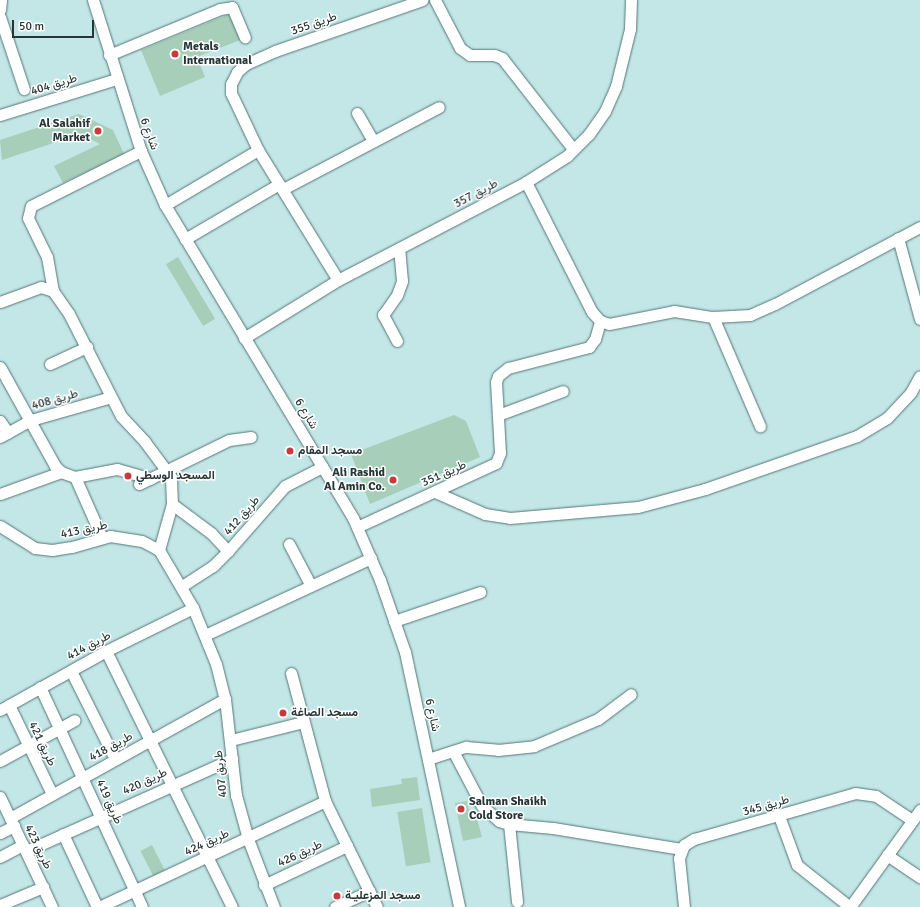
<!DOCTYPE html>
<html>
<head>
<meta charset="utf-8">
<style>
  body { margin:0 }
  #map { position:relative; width:920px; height:907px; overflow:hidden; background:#c3e7e7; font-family:Signika,Vazirmatn,sans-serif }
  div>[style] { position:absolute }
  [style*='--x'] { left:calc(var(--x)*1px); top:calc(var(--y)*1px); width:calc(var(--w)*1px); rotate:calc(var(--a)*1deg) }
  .building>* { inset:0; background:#a6ceb9; transform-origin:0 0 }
  .roads { filter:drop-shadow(0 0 1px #547575) drop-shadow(0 0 1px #547575) }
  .minor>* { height:11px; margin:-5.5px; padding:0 5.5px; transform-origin:5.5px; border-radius:5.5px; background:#fff }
  .dots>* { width:11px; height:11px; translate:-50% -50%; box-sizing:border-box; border:2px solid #fff; border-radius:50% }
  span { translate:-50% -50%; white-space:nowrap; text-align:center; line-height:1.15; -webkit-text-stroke:3px #fff; paint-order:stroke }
  .street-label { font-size:12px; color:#263535 }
  .poi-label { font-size:12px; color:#263535; font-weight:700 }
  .left { translate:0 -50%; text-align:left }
  .right { translate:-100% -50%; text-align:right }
  .scale { position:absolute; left:12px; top:20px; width:82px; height:18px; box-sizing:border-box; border:2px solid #263535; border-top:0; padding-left:5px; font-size:12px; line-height:14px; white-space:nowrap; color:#263535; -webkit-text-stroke:3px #fff; paint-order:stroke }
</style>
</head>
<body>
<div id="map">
  <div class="building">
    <i style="clip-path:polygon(229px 14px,240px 40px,197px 57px,205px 77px,160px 96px,141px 50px)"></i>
    <i style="clip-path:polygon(79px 114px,113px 130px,124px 154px,63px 183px,54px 166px,100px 144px,81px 134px,2px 160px,0 140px)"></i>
    <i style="left:178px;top:257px;width:72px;height:14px;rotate:59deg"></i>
    <i style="clip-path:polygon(454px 415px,466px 421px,480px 457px,370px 504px,351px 454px)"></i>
    <i style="clip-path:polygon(417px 777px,420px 800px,372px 807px,370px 789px,402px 784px,401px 779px)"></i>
    <i style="clip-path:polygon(467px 801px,471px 820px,477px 819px,482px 837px,463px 841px,455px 803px)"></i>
    <i style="left:422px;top:808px;width:55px;height:25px;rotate:81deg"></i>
    <i style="left:152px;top:845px;width:28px;height:13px;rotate:63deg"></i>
  </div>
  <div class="roads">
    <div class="minor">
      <i style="--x:93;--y:0;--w:158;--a:72.4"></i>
      <i style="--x:141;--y:151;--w:59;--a:66"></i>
      <i style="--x:165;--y:205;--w:365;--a:59"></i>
      <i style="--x:353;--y:518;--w:68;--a:66.5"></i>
      <i style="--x:380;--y:580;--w:76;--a:70.9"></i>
      <i style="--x:405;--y:652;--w:261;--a:78"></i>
      <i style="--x:435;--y:0;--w:54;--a:62.5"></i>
      <i style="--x:460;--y:48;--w:12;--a:35"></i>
      <i style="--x:470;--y:55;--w:24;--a:0"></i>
      <i style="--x:494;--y:55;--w:9;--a:21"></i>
      <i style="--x:502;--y:58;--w:115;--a:52"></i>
      <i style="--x:0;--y:10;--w:10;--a:-84"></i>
      <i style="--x:0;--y:17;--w:76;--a:71.6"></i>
      <i style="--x:109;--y:55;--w:120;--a:-22.5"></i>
      <i style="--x:220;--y:9;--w:12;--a:-9"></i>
      <i style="--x:232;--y:7;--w:33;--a:67"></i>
      <i style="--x:357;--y:113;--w:32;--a:60"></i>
      <i style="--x:0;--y:115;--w:121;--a:-17.2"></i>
      <i style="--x:526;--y:182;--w:146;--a:63.1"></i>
      <i style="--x:592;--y:312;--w:12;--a:48"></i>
      <i style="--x:600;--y:321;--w:9;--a:18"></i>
      <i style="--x:609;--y:324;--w:66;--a:-11.3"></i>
      <i style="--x:674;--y:311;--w:39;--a:9"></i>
      <i style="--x:713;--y:317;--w:37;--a:-3"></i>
      <i style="--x:750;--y:315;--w:27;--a:-24"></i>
      <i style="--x:775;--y:304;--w:164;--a:-28"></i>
      <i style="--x:283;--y:189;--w:176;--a:-27.7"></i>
      <i style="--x:165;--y:205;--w:108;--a:-30.6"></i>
      <i style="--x:898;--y:238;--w:84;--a:74.8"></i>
      <i style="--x:185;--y:239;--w:109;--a:-30.3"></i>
      <i style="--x:338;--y:280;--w:153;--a:-121.6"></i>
      <i style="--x:258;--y:150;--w:63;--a:-115.3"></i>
      <i style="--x:231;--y:93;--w:9;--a:-90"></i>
      <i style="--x:231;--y:84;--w:13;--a:-63"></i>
      <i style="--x:237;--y:72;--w:12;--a:-42"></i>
      <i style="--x:246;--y:64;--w:32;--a:-24"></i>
      <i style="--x:275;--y:51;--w:156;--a:-19.1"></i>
      <i style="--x:53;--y:291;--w:35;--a:-100"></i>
      <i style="--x:47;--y:257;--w:43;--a:-116"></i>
      <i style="--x:28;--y:218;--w:12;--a:-76"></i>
      <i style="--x:31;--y:206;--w:123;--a:-26.6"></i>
      <i style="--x:0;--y:302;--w:44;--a:-20.1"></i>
      <i style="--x:41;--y:287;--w:13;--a:18"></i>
      <i style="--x:53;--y:291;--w:28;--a:55"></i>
      <i style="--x:69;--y:314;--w:114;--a:63"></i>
      <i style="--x:121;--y:416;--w:35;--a:47"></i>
      <i style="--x:145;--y:442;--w:44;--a:53.4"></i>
      <i style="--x:171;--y:477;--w:27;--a:88"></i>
      <i style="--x:172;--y:504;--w:48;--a:105.8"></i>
      <i style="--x:713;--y:317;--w:119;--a:66.7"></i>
      <i style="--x:244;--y:338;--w:110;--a:-31.7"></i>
      <i style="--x:338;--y:280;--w:212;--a:-27.5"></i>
      <i style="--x:526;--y:182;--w:49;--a:-32.4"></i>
      <i style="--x:567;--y:156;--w:31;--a:-45"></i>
      <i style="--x:589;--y:134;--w:28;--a:-55"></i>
      <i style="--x:605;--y:111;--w:27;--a:-66"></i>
      <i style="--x:616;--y:86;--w:59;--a:-76.2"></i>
      <i style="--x:630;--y:29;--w:29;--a:-88"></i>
      <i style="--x:397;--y:341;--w:30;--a:-118"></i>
      <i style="--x:383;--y:315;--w:24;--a:-55"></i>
      <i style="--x:397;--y:295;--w:15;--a:-70"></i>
      <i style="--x:402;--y:281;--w:33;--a:-95"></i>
      <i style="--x:50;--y:364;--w:41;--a:-24.7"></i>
      <i style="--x:0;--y:367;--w:113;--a:60.9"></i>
      <i style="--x:55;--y:466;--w:8;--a:45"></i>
      <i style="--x:61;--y:472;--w:15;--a:20"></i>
      <i style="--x:75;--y:477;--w:67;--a:66.1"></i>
      <i style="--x:498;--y:415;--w:69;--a:-20.3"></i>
      <i style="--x:0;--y:421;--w:14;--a:56"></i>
      <i style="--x:0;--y:437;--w:35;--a:-29"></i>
      <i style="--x:31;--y:420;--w:83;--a:-16"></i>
      <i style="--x:75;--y:477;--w:43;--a:-10.8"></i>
      <i style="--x:117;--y:469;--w:35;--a:16"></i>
      <i style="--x:139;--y:484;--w:100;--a:-26.1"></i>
      <i style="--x:229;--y:440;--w:22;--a:-8"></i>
      <i style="--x:435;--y:492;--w:55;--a:23.7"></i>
      <i style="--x:485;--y:514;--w:25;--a:9"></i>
      <i style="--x:510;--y:518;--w:128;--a:-4.9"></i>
      <i style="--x:638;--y:507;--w:69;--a:-15"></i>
      <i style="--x:705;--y:489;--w:161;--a:-19.2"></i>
      <i style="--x:857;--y:436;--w:35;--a:-31"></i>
      <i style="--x:887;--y:418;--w:35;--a:-47"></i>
      <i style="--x:911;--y:392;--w:18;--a:-61"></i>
      <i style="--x:0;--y:494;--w:65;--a:-19.8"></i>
      <i style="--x:172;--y:504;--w:49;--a:36.6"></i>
      <i style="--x:211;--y:533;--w:25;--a:47"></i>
      <i style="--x:0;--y:526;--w:41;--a:32.2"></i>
      <i style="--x:35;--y:548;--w:17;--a:7"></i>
      <i style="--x:52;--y:550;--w:20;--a:-9"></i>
      <i style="--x:72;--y:547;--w:40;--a:-16"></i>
      <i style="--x:110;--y:536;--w:32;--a:9"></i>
      <i style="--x:142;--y:541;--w:19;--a:28"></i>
      <i style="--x:159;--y:550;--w:67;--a:59.6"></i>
      <i style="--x:193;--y:608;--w:61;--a:67.7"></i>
      <i style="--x:216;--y:664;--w:36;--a:76"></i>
      <i style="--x:225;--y:699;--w:97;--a:83.5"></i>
      <i style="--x:236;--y:795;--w:46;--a:74.7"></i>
      <i style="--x:248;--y:839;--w:73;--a:69.1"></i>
      <i style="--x:357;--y:527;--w:153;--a:-24.7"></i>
      <i style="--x:496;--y:463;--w:11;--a:-68"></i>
      <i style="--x:500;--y:453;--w:71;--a:-93.2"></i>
      <i style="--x:496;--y:382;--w:6;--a:-72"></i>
      <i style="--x:498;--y:376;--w:13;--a:-39"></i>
      <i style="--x:508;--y:368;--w:84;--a:-14.5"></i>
      <i style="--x:589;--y:347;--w:10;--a:-53"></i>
      <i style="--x:595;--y:339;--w:19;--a:-74"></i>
      <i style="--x:289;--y:544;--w:47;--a:62.4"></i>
      <i style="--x:182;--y:586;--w:37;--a:-33"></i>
      <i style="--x:213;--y:566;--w:21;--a:-45"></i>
      <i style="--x:228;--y:551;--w:86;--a:-48.8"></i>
      <i style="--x:285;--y:486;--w:42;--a:-27.2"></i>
      <i style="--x:394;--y:621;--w:91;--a:-18.6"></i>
      <i style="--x:205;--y:635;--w:183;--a:-24.9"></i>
      <i style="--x:106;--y:651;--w:285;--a:63.8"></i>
      <i style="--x:71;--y:671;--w:98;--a:63.4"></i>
      <i style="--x:291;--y:673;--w:132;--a:75.1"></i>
      <i style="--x:325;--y:801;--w:118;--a:63.9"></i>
      <i style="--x:40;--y:687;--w:242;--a:65.1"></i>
      <i style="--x:9;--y:705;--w:99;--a:64.2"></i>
      <i style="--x:0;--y:710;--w:121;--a:-29.1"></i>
      <i style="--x:106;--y:651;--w:97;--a:-26.3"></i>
      <i style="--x:231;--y:740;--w:74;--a:-14"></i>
      <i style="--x:453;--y:751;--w:62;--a:62.2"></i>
      <i style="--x:482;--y:806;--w:23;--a:41"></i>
      <i style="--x:499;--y:821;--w:10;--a:17"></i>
      <i style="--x:509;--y:824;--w:44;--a:5.2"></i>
      <i style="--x:553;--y:828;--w:130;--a:9.3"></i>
      <i style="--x:428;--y:759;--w:40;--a:-18"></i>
      <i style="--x:466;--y:747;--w:32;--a:5"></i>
      <i style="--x:498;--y:750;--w:36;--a:-6"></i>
      <i style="--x:534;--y:746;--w:69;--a:-22.9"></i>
      <i style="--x:598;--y:719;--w:41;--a:-37.1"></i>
      <i style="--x:0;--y:761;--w:85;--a:-28.7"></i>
      <i style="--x:0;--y:797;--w:122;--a:64.7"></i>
      <i style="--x:779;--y:816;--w:52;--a:69.8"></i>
      <i style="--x:797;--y:865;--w:68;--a:38.4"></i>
      <i style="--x:10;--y:818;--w:246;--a:-29"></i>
      <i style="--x:509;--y:824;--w:78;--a:84.1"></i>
      <i style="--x:0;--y:833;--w:16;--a:-27"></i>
      <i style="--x:63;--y:834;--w:81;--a:65"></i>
      <i style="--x:26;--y:851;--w:226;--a:-24.1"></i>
      <i style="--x:887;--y:855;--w:40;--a:34"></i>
      <i style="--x:0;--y:857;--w:26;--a:-28"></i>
      <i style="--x:264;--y:885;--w:92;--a:-25.2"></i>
      <i style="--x:0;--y:905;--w:47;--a:-22.7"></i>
      <i style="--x:99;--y:907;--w:250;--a:-25.1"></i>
      <i style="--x:335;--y:907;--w:38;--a:-25"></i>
      <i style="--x:684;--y:907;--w:49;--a:-95.8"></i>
      <i style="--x:679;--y:858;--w:14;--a:-69"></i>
      <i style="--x:684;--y:845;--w:12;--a:-31"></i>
      <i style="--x:694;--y:839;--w:167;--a:-15.9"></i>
      <i style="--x:855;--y:793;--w:21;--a:8"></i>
      <i style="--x:876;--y:796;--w:43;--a:33.7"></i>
      <i style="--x:850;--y:907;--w:120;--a:-54.2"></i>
    </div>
  </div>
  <div class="dots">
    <i style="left:175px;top:54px;background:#c93a3d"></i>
    <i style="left:98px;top:131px;background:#c93a3d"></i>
    <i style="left:290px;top:451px;background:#c93a3d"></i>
    <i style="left:128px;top:476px;background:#c93a3d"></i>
    <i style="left:393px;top:480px;background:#c93a3d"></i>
    <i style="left:283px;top:713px;background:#c93a3d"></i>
    <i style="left:461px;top:809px;background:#c93a3d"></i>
    <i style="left:337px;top:896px;background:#c93a3d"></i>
  </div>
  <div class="street-label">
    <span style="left:314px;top:24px;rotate:-19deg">طريق 355</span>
    <span style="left:54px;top:85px;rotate:-17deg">طريق 404</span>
    <span style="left:149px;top:134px;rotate:70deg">شارع 6</span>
    <span style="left:476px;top:194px;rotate:-28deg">طريق 357</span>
    <span style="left:55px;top:400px;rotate:-16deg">طريق 408</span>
    <span style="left:306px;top:414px;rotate:59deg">شارع 6</span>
    <span style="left:444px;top:474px;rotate:-24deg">طريق 351</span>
    <span style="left:242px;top:516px;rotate:-49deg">طريق 412</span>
    <span style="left:84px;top:530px;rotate:-12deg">طريق 413</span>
    <span style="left:89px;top:646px;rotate:-28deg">طريق 414</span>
    <span style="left:432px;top:715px;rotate:78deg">شارع 6</span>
    <span style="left:42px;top:744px;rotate:64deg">طريق 421</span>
    <span style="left:111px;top:747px;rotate:-29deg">طريق 418</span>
    <span style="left:221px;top:774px;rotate:-96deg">طريق 407</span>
    <span style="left:145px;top:782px;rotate:-25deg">طريق 420</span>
    <span style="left:109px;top:802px;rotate:66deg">طريق 419</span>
    <span style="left:766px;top:806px;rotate:-16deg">طريق 345</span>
    <span style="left:207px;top:843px;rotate:-25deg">طريق 424</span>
    <span style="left:38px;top:847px;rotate:64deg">طريق 423</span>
    <span style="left:300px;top:854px;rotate:-25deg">طريق 426</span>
  </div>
  <div class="poi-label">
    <span class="left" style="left:183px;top:54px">Metals<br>International</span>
    <span class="right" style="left:90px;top:131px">Al Salahif<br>Market</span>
    <span class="left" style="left:298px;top:451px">مسجد المقام</span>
    <span class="right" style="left:385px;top:480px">Ali Rashid<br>Al Amin Co.</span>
    <span class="left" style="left:136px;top:476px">المسجد الوسطي</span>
    <span class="left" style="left:291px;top:713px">مسجد الصاغة</span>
    <span class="left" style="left:469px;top:809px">Salman Shaikh<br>Cold Store</span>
    <span class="left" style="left:345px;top:896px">مسجد المزعليـة</span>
  </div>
  <div class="scale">50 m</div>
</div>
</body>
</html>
